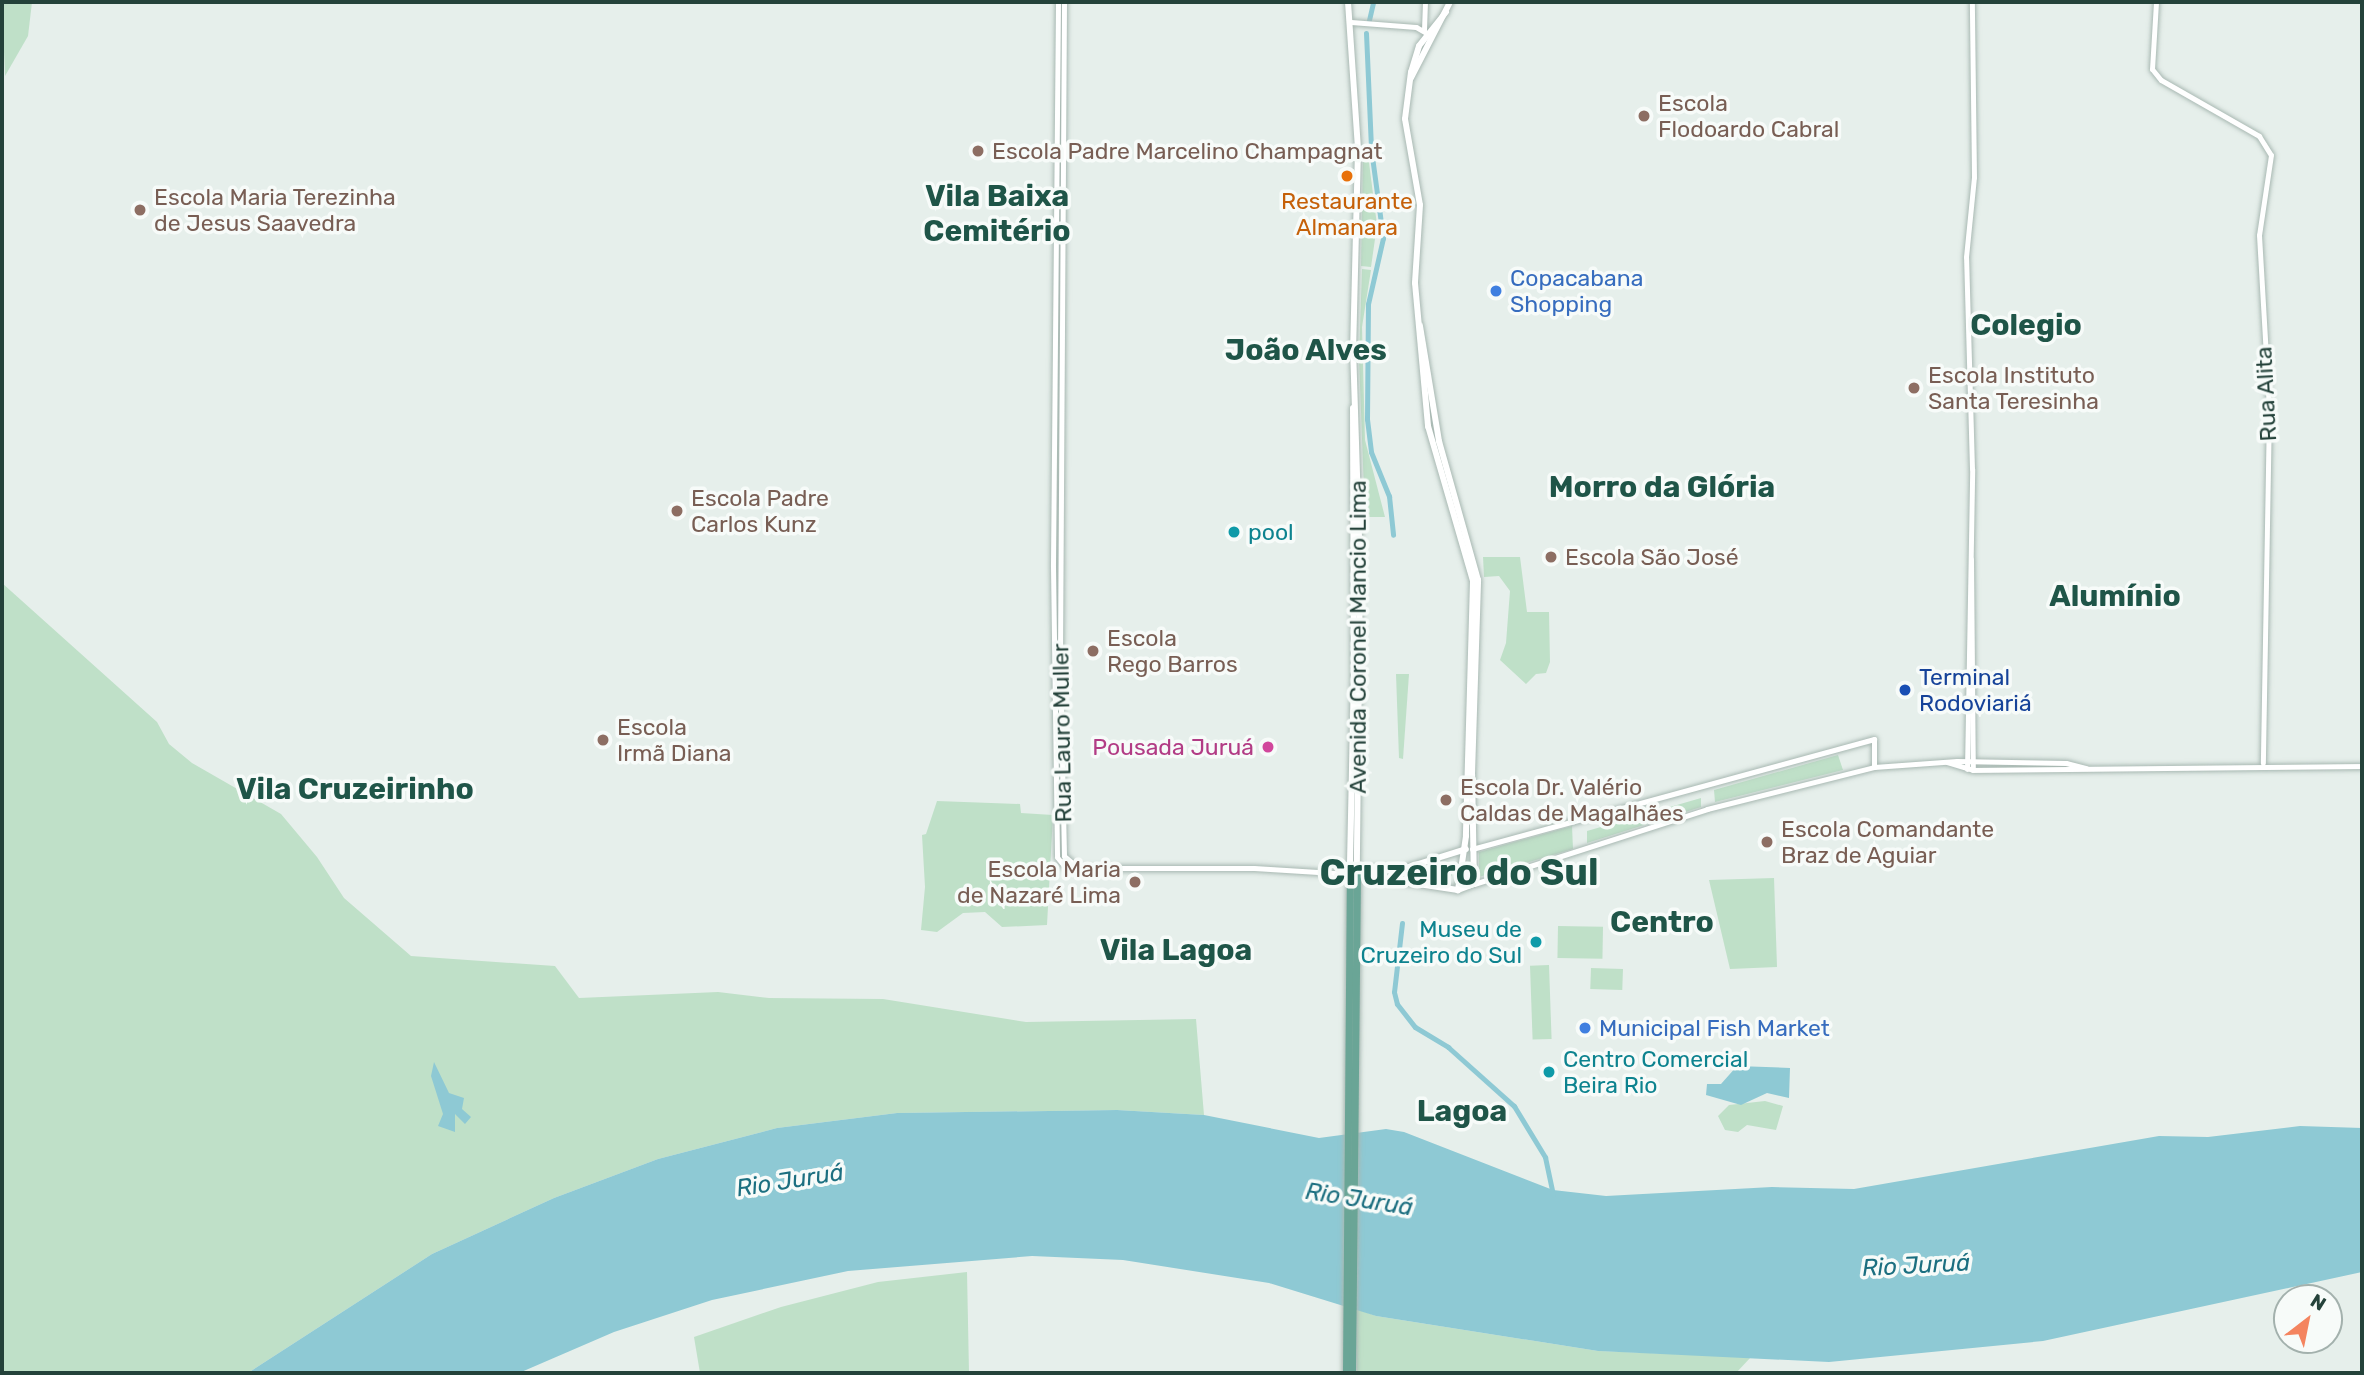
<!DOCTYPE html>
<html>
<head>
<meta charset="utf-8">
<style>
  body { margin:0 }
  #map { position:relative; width:2364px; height:1375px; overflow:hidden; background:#e6efeb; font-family:Rubik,sans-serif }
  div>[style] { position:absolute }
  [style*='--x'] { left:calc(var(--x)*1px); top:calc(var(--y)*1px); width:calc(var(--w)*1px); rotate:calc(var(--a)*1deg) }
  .green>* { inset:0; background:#bfe0c8; transform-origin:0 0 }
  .water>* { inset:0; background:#8ec9d4 }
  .canal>* { height:5px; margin:-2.5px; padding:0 2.5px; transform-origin:2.5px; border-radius:2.5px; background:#8ec9d4 }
  .roads { filter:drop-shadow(0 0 2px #a8b8b2) drop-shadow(0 0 2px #a8b8b2) }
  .tertiary>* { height:5px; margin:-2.5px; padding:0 2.5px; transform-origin:2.5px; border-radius:2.5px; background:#fff }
  .secondary>* { height:6px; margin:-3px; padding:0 3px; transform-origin:3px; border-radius:3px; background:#fff }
  .primary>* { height:7px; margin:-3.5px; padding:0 3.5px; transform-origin:3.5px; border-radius:3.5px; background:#6aa596 }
  .dots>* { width:19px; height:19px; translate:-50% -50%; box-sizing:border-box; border:4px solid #f7fbf9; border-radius:50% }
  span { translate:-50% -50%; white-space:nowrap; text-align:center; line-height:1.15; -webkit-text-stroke:7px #f7fbf9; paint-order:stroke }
  .education-label { font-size:23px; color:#785e54 }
  .left { translate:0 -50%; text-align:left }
  .right { translate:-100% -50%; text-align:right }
  .food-label { font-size:23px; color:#c56008 }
  .shop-label { font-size:23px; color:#366cbe }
  .street-label { font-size:23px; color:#24423a }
  .culture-label { font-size:23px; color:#0d838f }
  .transit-label { font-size:23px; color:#164399 }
  .hotel-label { font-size:23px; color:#b23c85 }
  .water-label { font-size:24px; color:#1c6f80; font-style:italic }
  .district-label { font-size:30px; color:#1f5548; font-weight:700 }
  .town-label { font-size:37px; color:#1f5548; font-weight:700 }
  .frame { position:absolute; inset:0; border:4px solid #24423a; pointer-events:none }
  .north { position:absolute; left:2273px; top:1284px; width:70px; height:70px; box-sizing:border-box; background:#f7fbf9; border:2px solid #a3b1ad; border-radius:50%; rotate:32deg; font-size:19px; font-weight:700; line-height:28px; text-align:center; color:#24423a }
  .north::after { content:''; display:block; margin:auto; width:24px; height:32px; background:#f4845f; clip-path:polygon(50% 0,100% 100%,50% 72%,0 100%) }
</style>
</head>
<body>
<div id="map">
  <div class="green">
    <i style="clip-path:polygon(2px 2px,32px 2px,28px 36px,5px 76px)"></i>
    <i style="clip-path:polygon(1363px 155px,1368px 155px,1377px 225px,1371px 267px,1361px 266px)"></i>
    <i style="clip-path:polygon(1362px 269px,1371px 270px,1362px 327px,1365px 440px,1385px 517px,1365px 517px,1359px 359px)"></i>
    <i style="clip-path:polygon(1483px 557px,1520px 557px,1527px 612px,1549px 612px,1550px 662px,1546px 673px,1536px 674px,1526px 684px,1500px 660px,1506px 643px,1510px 591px,1499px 576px,1484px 577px)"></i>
    <i style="clip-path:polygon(2px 583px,157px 722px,169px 744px,192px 763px,281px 814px,317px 857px,344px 898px,411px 956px,555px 966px,579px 998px,718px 992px,769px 998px,883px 999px,1026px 1022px,1196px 1019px,1204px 1115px,1117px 1110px,897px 1113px,777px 1128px,658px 1159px,554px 1198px,432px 1254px,248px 1373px,2px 1373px)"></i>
    <i style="clip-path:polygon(1396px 674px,1409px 674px,1403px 759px,1399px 758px)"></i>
    <i style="clip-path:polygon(1838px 755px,1843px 770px,1715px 802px,1714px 790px)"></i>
    <i style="clip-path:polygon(1701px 798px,1701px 807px,1587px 843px,1587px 831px)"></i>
    <i style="clip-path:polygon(937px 801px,1020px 804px,1021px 813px,1053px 815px,1047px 925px,1002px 927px,985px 912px,963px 913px,937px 932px,921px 930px,925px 887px,922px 835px,926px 834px)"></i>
    <i style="clip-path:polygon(1572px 826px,1573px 849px,1479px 877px,1479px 852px)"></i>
    <i style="clip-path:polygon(1447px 861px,1455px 867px,1450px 879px,1426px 878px,1424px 871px)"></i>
    <i style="clip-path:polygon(1774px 878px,1777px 967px,1730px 969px,1709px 880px)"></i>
    <i style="left:1558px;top:926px;width:45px;height:32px;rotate:1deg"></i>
    <i style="left:1549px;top:965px;width:74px;height:19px;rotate:88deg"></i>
    <i style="left:1591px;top:968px;width:32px;height:21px;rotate:2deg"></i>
    <i style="clip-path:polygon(1765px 1101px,1783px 1106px,1776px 1130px,1747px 1125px,1738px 1132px,1725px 1130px,1718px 1116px,1729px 1105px)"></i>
    <i style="clip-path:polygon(967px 1272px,969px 1373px,700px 1373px,694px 1337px,781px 1307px,878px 1282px)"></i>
    <i style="clip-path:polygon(1357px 1309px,1376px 1316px,1598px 1351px,1751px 1357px,1736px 1373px,1357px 1373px)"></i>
  </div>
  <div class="water">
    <i style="clip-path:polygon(434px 1062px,449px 1093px,464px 1098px,462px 1109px,471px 1117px,465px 1124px,455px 1114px,455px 1132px,438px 1126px,443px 1114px,431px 1076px)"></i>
    <i style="clip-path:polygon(1737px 1066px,1790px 1068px,1789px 1098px,1767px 1093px,1741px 1105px,1706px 1095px,1707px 1084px,1721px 1084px)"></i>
    <i style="clip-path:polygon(1117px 1110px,1204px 1115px,1319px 1138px,1386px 1129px,1404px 1132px,1553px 1190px,1606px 1196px,1772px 1187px,1854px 1189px,2159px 1136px,2208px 1137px,2300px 1126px,2362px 1128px,2362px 1272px,2043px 1341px,1829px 1362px,1598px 1351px,1376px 1316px,1269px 1283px,1123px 1260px,1032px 1256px,848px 1271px,712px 1300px,614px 1332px,519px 1373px,248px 1373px,432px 1254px,554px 1198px,658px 1159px,777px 1128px,897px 1113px)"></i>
  </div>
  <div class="canal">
    <i style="--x:1369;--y:20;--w:18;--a:-77"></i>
    <i style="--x:1366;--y:33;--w:116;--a:87.5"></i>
    <i style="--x:1371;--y:149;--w:90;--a:82.3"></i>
    <i style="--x:1383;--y:238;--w:68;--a:102.8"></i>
    <i style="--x:1368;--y:304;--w:115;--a:90.5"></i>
    <i style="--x:1367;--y:419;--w:33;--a:83"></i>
    <i style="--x:1371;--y:452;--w:48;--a:67.8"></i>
    <i style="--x:1389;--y:496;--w:39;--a:84"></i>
    <i style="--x:1402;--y:923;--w:69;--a:96.6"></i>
    <i style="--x:1394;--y:992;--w:12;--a:76"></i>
    <i style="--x:1397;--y:1004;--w:29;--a:52"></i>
    <i style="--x:1415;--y:1027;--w:39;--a:31"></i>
    <i style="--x:1448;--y:1047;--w:89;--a:41.8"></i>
    <i style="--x:1514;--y:1106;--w:60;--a:58.7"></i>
    <i style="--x:1545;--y:1157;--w:38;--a:78"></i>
  </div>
  <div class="roads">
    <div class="tertiary">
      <i style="--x:1058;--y:2;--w:565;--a:90.51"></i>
      <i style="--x:1053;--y:567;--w:290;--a:89.2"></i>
      <i style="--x:1057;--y:857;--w:14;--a:51"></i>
      <i style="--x:1066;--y:868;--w:188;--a:0"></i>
      <i style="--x:1254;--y:868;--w:96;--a:3.6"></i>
      <i style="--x:1064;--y:2;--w:662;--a:90.35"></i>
      <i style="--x:1060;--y:664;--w:192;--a:88.8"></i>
      <i style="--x:1064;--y:856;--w:16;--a:40"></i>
      <i style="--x:2156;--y:2;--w:67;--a:93.4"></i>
      <i style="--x:2152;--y:69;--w:14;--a:51"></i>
      <i style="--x:2161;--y:80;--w:113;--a:29.7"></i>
      <i style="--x:2259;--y:136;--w:22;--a:58"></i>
      <i style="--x:2271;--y:155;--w:81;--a:98.5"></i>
      <i style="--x:2259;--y:235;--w:176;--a:86.7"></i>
      <i style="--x:2269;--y:411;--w:352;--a:91"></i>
      <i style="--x:1351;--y:22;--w:65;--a:4.4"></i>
      <i style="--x:1416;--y:27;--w:16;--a:30"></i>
      <i style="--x:1424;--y:30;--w:28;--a:-88"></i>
      <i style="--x:1971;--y:559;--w:211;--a:89.5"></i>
      <i style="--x:1947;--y:762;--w:27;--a:17"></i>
      <i style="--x:1973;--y:770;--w:389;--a:-0.6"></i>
      <i style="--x:1967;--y:769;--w:300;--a:-89"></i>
      <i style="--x:1972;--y:469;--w:212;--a:-91.6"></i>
      <i style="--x:1966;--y:257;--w:80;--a:-84.3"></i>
      <i style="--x:1974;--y:177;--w:175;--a:-90.7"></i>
      <i style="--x:1472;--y:849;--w:417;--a:-15.3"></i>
      <i style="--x:1874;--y:739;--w:28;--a:90"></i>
      <i style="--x:1474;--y:884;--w:245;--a:-17.8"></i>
      <i style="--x:1707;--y:809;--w:172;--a:-14.1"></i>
      <i style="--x:1874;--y:767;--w:83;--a:-4.1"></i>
      <i style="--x:1957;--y:761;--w:109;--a:1.1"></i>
      <i style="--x:2066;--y:763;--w:21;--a:14"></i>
    </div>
    <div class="secondary">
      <i style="--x:1348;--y:2;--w:147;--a:86.1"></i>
      <i style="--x:1358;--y:149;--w:198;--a:91.4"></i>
      <i style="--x:1353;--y:347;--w:218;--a:88.2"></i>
      <i style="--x:1360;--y:565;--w:304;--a:90.6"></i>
      <i style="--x:1446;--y:12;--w:43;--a:128.5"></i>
      <i style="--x:1419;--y:46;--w:27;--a:107"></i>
      <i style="--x:1411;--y:72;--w:47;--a:97.3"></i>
      <i style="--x:1405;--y:119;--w:87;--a:80.1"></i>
      <i style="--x:1420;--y:205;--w:78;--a:93.7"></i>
      <i style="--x:1415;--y:283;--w:144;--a:84.8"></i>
      <i style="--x:1428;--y:426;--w:161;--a:73.8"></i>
      <i style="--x:1473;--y:581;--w:255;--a:91.6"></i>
      <i style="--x:1466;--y:836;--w:55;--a:98.4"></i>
      <i style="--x:1411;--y:78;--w:85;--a:-62.8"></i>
      <i style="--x:1353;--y:408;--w:264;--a:89.8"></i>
      <i style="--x:1354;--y:672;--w:196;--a:91.2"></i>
      <i style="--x:1350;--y:868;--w:49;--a:2.3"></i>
      <i style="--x:1399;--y:870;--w:70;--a:-17.4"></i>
      <i style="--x:1353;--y:874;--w:106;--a:8.7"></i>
      <i style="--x:1458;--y:890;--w:17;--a:-21"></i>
      <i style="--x:1474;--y:884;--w:110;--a:-91"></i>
      <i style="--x:1472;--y:774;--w:194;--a:-88.2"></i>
      <i style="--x:1478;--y:580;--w:144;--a:-105.7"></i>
      <i style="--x:1439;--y:441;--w:117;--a:-99.4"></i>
    </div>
    <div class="primary">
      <i style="--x:1346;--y:1373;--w:505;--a:-89.55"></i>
      <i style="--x:1352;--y:1373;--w:504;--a:-89.43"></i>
    </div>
  </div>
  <div class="dots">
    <i style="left:1644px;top:116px;background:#8d6e63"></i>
    <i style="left:978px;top:151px;background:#8d6e63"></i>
    <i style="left:1347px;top:176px;background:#e8710a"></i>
    <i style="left:140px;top:210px;background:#8d6e63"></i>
    <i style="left:1496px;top:291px;background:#3f7fe0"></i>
    <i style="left:1914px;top:388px;background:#8d6e63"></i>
    <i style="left:677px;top:511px;background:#8d6e63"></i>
    <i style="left:1234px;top:532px;background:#0f9aa8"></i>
    <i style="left:1551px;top:557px;background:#8d6e63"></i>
    <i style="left:1093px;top:651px;background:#8d6e63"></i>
    <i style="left:1905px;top:690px;background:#1a4fb4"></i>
    <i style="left:603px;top:740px;background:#8d6e63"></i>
    <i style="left:1268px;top:747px;background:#d1479c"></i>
    <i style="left:1446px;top:800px;background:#8d6e63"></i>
    <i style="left:1767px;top:842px;background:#8d6e63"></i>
    <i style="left:1135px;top:882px;background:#8d6e63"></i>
    <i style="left:1536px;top:942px;background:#0f9aa8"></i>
    <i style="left:1585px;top:1028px;background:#3f7fe0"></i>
    <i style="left:1549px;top:1072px;background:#0f9aa8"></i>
  </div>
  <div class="education-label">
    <span class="left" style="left:1658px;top:116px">Escola<br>Flodoardo Cabral</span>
    <span class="left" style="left:992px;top:151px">Escola Padre Marcelino Champagnat</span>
    <span class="left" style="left:154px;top:210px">Escola Maria Terezinha<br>de Jesus Saavedra</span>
    <span class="left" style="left:1928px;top:388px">Escola Instituto<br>Santa Teresinha</span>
    <span class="left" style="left:691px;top:511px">Escola Padre<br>Carlos Kunz</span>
    <span class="left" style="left:1565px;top:557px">Escola São José</span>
    <span class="left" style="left:1107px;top:651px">Escola<br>Rego Barros</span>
    <span class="left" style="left:617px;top:740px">Escola<br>Irmã Diana</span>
    <span class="left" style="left:1460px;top:800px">Escola Dr. Valério<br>Caldas de Magalhães</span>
    <span class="left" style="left:1781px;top:842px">Escola Comandante<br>Braz de Aguiar</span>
    <span class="right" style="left:1121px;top:882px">Escola Maria<br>de Nazaré Lima</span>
  </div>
  <div class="food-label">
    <span style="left:1347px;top:214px">Restaurante<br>Almanara</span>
  </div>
  <div class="shop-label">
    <span class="left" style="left:1510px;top:291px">Copacabana<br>Shopping</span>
    <span class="left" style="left:1599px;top:1028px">Municipal Fish Market</span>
  </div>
  <div class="street-label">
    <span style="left:2266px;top:394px;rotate:-93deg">Rua Alita</span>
    <span style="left:1358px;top:637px;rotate:-90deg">Avenida Coronel Mancio Lima</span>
    <span style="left:1062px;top:733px;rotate:-91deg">Rua Lauro Muller</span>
  </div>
  <div class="culture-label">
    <span class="left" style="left:1248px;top:532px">pool</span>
    <span class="right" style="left:1522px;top:942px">Museu de<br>Cruzeiro do Sul</span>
    <span class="left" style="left:1563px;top:1072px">Centro Comercial<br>Beira Rio</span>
  </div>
  <div class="transit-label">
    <span class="left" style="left:1919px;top:690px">Terminal<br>Rodoviariá</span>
  </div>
  <div class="hotel-label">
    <span class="right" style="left:1254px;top:747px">Pousada Juruá</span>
  </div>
  <div class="water-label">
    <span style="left:790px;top:1181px;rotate:-9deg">Rio Juruá</span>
    <span style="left:1359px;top:1200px;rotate:9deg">Rio Juruá</span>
    <span style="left:1916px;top:1266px;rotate:-3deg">Rio Juruá</span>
  </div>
  <div class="district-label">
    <span style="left:997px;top:213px">Vila Baixa<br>Cemitério</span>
    <span style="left:2026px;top:325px">Colegio</span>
    <span style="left:1306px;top:350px">João Alves</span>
    <span style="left:1662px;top:487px">Morro da Glória</span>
    <span style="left:2115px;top:596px">Alumínio</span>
    <span style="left:355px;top:789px">Vila Cruzeirinho</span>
    <span style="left:1662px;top:922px">Centro</span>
    <span style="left:1176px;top:950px">Vila Lagoa</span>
    <span style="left:1462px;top:1111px">Lagoa</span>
  </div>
  <div class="town-label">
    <span style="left:1459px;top:872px">Cruzeiro do Sul</span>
  </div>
  <div class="frame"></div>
  <div class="north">N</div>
</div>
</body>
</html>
